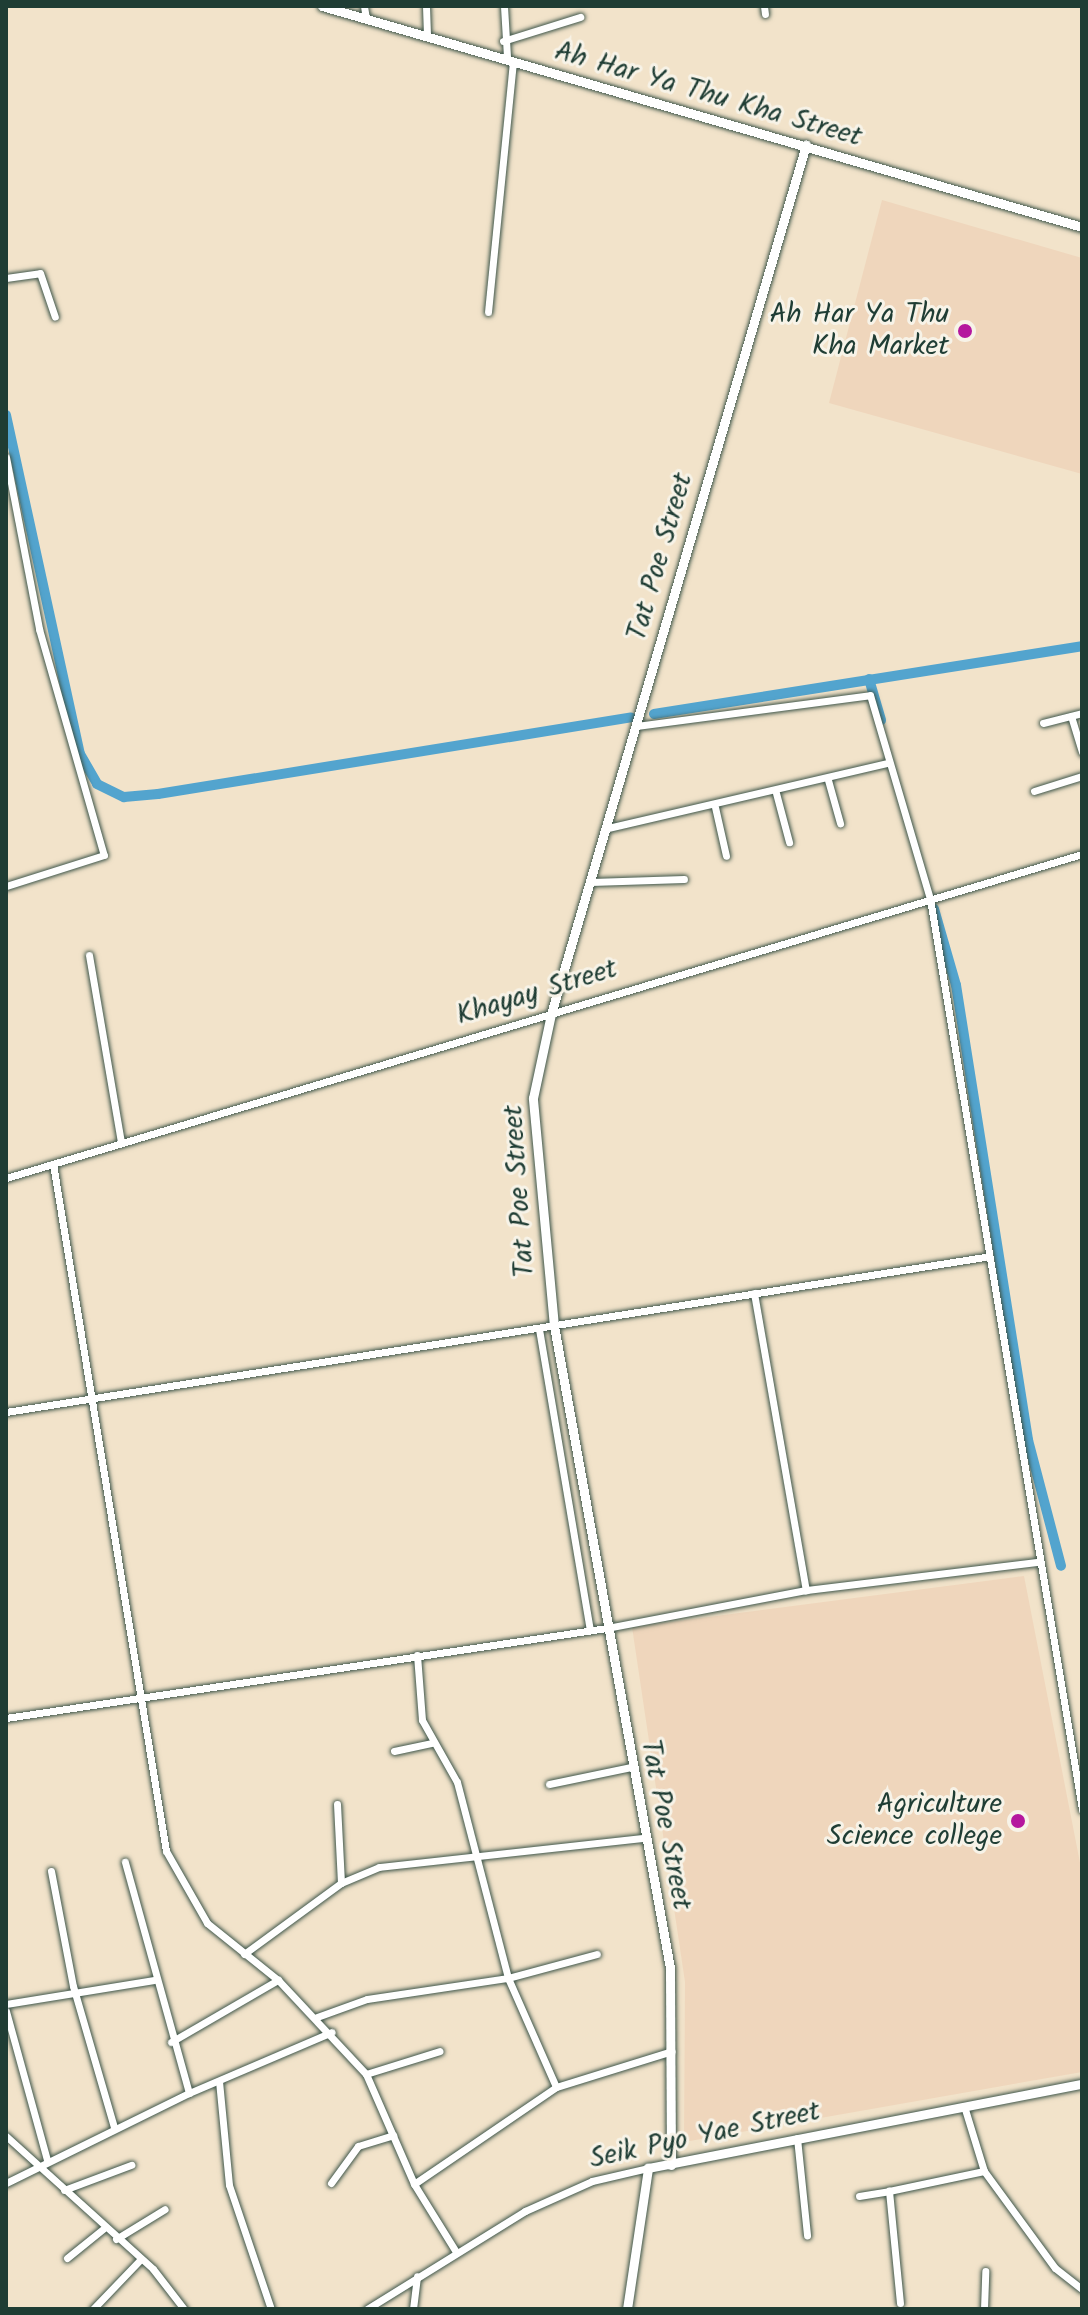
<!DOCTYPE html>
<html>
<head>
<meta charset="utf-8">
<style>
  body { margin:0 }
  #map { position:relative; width:1088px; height:2315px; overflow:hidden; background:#f2e3ca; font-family:Kalam,sans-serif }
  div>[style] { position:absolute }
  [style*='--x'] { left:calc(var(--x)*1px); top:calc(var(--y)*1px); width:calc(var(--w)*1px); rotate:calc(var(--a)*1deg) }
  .built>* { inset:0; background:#efd6bc }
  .canal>* { height:10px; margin:-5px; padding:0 5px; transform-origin:5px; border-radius:5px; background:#53a4ce }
  .roads { filter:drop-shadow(0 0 2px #3f564a) drop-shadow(0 0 2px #3f564a) }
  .minor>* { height:7px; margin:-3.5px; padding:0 3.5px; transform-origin:3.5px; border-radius:3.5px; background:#fff }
  .tertiary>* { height:9px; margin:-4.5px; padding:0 4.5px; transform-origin:4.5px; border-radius:4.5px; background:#fff }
  .dots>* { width:22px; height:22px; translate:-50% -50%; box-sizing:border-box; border:4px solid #f7f3e8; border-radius:50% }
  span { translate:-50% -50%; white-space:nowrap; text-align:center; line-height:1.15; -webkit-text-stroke:6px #f7f3e8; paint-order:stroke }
  .street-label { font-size:28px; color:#1f3d34 }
  .poi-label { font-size:28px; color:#1f3d34 }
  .right { translate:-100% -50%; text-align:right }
  .frame { position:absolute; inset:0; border:8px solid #1f3d34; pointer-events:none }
</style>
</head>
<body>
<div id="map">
  <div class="built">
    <i style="clip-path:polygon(882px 200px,1082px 258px,1082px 474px,829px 403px)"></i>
    <i style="clip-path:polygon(1024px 1576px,1082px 1873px,1082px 2072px,684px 2142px,685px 1982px,632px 1627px)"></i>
  </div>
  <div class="canal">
    <i style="--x:6;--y:415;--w:347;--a:77.7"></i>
    <i style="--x:80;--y:754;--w:34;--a:60"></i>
    <i style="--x:97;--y:784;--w:30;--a:26"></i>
    <i style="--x:124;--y:797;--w:34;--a:-5"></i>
    <i style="--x:158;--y:794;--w:479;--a:-9.2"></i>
    <i style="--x:869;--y:679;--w:43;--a:73.7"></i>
    <i style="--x:654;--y:714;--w:433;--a:-9"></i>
    <i style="--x:934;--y:909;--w:79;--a:73.9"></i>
    <i style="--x:956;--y:985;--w:461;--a:81"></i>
    <i style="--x:1028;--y:1440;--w:130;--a:75.3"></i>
  </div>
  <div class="roads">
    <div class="minor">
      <i style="--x:364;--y:6;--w:13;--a:81"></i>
      <i style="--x:426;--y:6;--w:29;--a:88"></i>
      <i style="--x:504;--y:6;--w:50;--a:86.6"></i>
      <i style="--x:764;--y:6;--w:8;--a:83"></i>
      <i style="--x:503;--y:41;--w:81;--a:-17.3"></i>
      <i style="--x:6;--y:278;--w:34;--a:-8"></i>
      <i style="--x:40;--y:273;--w:46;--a:71.2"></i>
      <i style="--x:488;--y:312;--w:252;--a:-84.3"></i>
      <i style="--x:6;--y:457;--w:175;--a:79.1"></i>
      <i style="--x:39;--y:629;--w:235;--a:74"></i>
      <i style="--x:104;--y:855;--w:103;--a:162.4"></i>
      <i style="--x:1071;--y:716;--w:38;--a:73"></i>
      <i style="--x:1043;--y:723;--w:40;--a:-14.4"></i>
      <i style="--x:636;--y:726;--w:236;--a:-7.5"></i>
      <i style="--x:870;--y:695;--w:213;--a:73.6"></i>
      <i style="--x:930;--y:899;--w:923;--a:80.52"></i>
      <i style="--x:828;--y:780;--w:45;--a:74.4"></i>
      <i style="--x:1034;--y:791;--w:50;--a:-17.4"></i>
      <i style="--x:776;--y:793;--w:51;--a:75.1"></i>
      <i style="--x:715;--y:807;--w:50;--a:77.3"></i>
      <i style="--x:608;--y:828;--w:286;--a:-13.1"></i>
      <i style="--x:591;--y:882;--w:93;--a:-1.8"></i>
      <i style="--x:89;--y:955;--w:190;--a:80.3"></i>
      <i style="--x:53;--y:1164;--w:696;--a:80.66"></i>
      <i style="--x:166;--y:1851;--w:83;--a:60.3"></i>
      <i style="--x:207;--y:1923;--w:91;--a:38.8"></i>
      <i style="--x:278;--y:1980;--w:129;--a:46.9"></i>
      <i style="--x:366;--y:2074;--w:120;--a:66.4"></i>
      <i style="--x:414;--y:2184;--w:78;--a:58.2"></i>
      <i style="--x:6;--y:1178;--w:1124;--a:-16.76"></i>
      <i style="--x:754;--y:1293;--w:302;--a:80.1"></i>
      <i style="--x:539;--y:1329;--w:305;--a:80.4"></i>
      <i style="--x:6;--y:1412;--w:991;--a:-9"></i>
      <i style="--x:417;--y:1655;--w:65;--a:85.6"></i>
      <i style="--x:422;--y:1720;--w:71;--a:60.6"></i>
      <i style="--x:457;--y:1782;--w:203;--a:75.4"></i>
      <i style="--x:508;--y:1978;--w:92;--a:-15.1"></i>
      <i style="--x:6;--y:1718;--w:608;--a:-8.52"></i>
      <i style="--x:607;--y:1628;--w:203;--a:-10.8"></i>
      <i style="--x:806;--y:1590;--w:233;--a:-6.9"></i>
      <i style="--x:394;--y:1751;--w:39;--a:-12"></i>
      <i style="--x:549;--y:1784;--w:84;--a:-11.7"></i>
      <i style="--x:337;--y:1804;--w:79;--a:87.1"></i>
      <i style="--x:51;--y:1871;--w:117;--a:79.2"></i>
      <i style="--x:73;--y:1986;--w:147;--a:73.8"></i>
      <i style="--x:244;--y:1954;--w:120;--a:-36.2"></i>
      <i style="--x:341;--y:1883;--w:41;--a:-22.8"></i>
      <i style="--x:379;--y:1867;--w:266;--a:-6.3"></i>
      <i style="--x:6;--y:2004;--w:150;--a:-9.2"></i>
      <i style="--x:6;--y:2011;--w:155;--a:74.6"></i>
      <i style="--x:317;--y:2017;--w:53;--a:-19.8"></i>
      <i style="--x:367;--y:1999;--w:143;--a:-8.5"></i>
      <i style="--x:508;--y:1978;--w:119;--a:66.2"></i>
      <i style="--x:171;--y:2042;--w:124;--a:-30.1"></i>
      <i style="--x:366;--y:2074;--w:77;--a:-17.3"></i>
      <i style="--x:219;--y:2081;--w:104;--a:84.5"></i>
      <i style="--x:229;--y:2185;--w:131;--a:71.3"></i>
      <i style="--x:189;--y:2093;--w:155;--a:-23.1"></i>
      <i style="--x:964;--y:2106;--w:68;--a:72.9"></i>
      <i style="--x:984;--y:2171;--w:120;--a:53.8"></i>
      <i style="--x:1055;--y:2268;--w:34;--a:38"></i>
      <i style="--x:6;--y:2136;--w:198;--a:42.1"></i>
      <i style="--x:153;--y:2269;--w:51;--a:52.2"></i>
      <i style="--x:797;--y:2138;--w:98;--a:84.1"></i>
      <i style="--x:6;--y:2183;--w:204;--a:-26.2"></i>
      <i style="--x:189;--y:2093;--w:240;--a:-105.5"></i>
      <i style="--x:331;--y:2183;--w:46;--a:-53.9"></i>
      <i style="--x:358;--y:2146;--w:37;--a:-17"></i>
      <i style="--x:414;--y:2184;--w:172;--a:-34.3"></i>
      <i style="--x:556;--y:2087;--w:121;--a:-17.2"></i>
      <i style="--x:64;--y:2190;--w:72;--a:-20.5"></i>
      <i style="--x:859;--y:2196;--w:30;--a:-9"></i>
      <i style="--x:116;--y:2239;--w:57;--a:-31.5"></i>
      <i style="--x:67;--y:2258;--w:46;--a:-38.9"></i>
      <i style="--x:900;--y:2303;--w:113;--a:-95.6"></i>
      <i style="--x:889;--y:2191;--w:97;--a:-11.9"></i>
      <i style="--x:93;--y:2309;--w:69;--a:-46.2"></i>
      <i style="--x:367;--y:2309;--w:186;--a:-31.8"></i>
      <i style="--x:525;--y:2211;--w:73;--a:-24.1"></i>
      <i style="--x:592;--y:2181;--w:57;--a:-13.1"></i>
      <i style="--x:413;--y:2309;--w:33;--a:-83"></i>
      <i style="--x:984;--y:2309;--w:38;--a:-88"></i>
    </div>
    <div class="tertiary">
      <i style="--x:322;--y:6;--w:791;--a:16.21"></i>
      <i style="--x:671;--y:2165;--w:197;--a:-90.3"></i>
      <i style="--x:670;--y:1968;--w:652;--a:-100.24"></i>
      <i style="--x:554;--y:1326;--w:229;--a:-95.3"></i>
      <i style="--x:533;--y:1098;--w:86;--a:-77.9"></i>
      <i style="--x:551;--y:1014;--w:906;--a:-73.65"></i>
      <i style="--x:627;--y:2309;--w:143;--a:-81.5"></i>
      <i style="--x:648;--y:2168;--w:442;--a:-11"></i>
    </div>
  </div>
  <div class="dots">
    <i style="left:965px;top:331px;background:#b5179e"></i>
    <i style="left:1018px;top:1821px;background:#b5179e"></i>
  </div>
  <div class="street-label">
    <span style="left:708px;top:95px;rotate:16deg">Ah Har Ya Thu Kha Street</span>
    <span style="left:661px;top:557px;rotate:-74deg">Tat Poe Street</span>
    <span style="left:537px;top:993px;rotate:-17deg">Khayay Street</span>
    <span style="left:520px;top:1191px;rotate:-94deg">Tat Poe Street</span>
    <span style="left:665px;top:1825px;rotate:79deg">Tat Poe Street</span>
    <span style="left:705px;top:2136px;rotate:-12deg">Seik Pyo Yae Street</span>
  </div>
  <div class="poi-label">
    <span class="right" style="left:949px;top:331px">Ah Har Ya Thu<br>Kha Market</span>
    <span class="right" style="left:1002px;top:1821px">Agriculture<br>Science college</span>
  </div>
  <div class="frame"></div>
</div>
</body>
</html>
